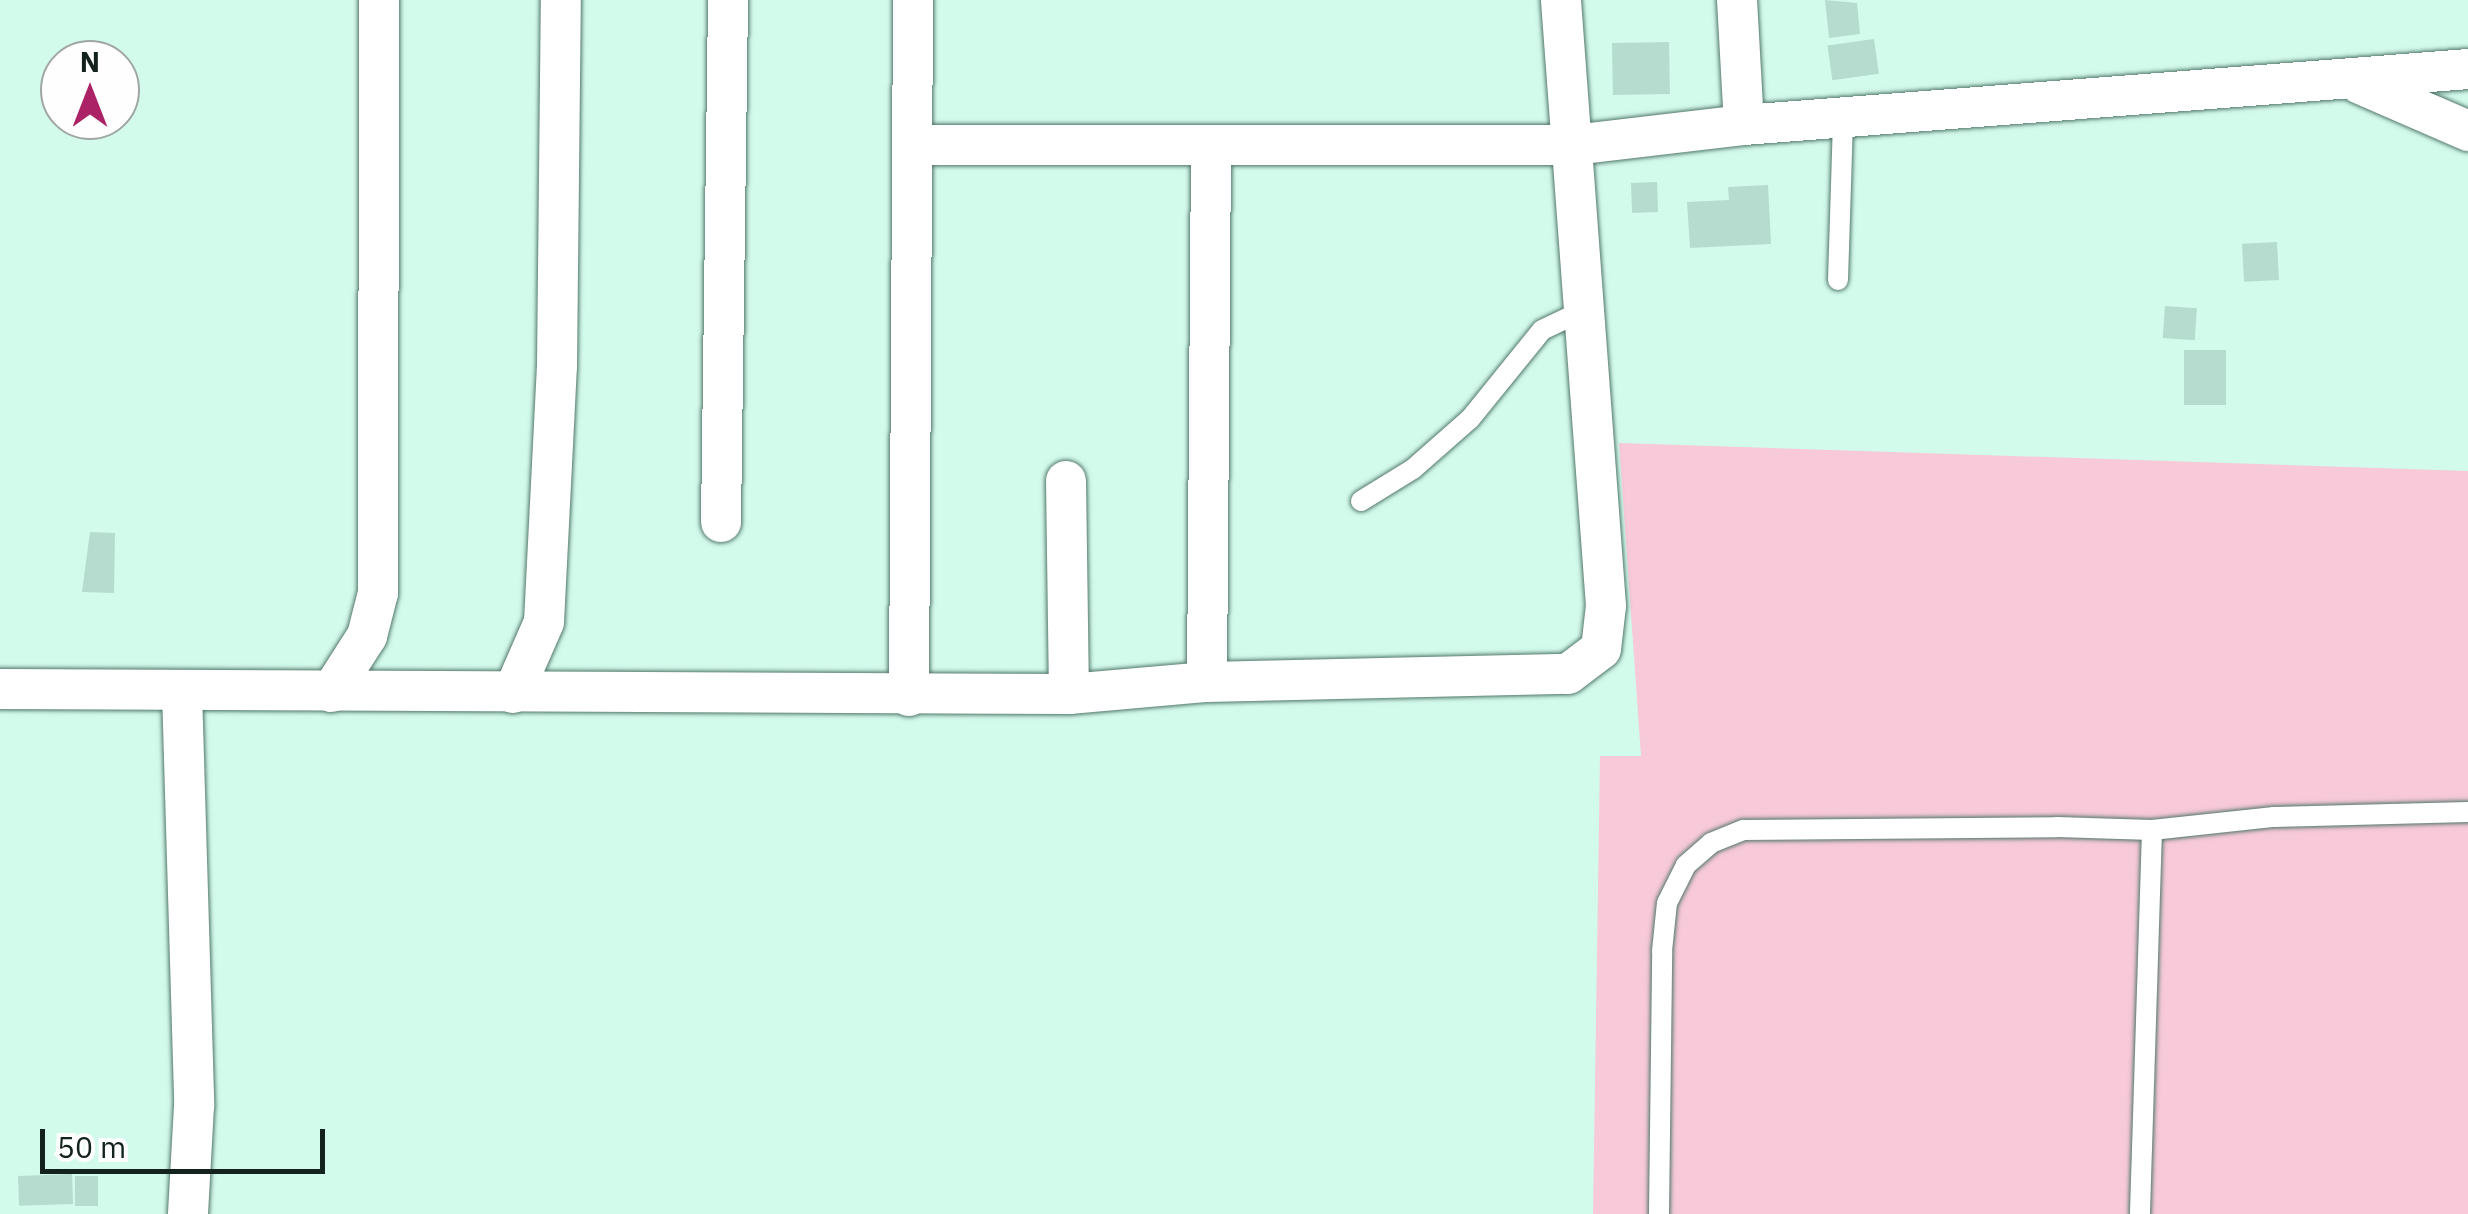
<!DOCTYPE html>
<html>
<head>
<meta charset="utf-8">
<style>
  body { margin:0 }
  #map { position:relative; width:2468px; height:1214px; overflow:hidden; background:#d3fbec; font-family:"IBM Plex Sans",sans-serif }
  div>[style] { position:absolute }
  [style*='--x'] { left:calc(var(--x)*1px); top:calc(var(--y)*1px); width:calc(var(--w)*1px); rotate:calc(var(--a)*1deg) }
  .green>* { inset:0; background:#f8c9d9 }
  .building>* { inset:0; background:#b5dcce; transform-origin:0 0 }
  .roads { filter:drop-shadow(0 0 2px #53786b) drop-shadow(0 0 2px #53786b) }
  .service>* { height:20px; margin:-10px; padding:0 10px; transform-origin:10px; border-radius:10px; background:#fff }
  .minor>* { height:40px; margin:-20px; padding:0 20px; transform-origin:20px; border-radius:20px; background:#fff }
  span { translate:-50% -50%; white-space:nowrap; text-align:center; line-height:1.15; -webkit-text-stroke:8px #fefefe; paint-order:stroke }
  .north { position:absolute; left:40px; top:40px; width:100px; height:100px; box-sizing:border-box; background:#fefefe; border:2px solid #a0a6a4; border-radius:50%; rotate:0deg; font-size:28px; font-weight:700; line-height:40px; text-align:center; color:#13221d }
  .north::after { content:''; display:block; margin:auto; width:35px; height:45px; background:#ab2266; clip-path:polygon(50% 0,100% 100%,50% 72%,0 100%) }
  .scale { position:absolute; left:40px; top:1129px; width:285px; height:45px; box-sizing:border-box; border:5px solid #13221d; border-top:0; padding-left:12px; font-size:30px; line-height:35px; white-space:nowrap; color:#13221d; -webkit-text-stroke:8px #fefefe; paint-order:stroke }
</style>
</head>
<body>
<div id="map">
  <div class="green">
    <i style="clip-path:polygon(1619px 443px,2468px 471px,2468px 1214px,1593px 1214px,1600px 756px,1641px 756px)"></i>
  </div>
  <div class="building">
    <i style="clip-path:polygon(1825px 0,1857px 3px,1860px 34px,1829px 38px)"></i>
    <i style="left:1874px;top:39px;width:35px;height:47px;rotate:82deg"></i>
    <i style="left:1669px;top:42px;width:52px;height:57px;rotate:89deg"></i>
    <i style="left:1657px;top:182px;width:30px;height:26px;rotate:88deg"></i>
    <i style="clip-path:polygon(1768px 185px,1771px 244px,1690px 248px,1687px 202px,1729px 200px,1728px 187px)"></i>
    <i style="left:2277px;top:242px;width:38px;height:35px;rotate:87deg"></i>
    <i style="left:2165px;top:306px;width:32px;height:32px;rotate:4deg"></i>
    <i style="left:2226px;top:350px;width:55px;height:42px;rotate:90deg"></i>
    <i style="clip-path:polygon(90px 532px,115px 533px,114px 593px,82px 592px)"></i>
    <i style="left:72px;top:1174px;width:30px;height:54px;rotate:88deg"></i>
    <i style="left:75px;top:1176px;width:23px;height:30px"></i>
  </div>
  <div class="roads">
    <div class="service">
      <i style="--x:1838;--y:280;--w:159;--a:-88.2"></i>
      <i style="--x:1361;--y:501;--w:61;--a:-31.6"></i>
      <i style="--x:1413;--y:469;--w:76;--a:-41.3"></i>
      <i style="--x:1470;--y:419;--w:114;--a:-51"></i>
      <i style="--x:1542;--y:330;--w:49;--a:-25.5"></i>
      <i style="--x:2152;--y:830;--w:123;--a:-6.1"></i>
      <i style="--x:2274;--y:817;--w:194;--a:-1.5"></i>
      <i style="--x:1659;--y:1214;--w:263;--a:-89.3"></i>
      <i style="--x:1662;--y:951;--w:48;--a:-84.1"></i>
      <i style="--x:1667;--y:903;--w:42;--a:-63.4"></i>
      <i style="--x:1686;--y:865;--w:33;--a:-41"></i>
      <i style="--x:1711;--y:843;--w:35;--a:-22"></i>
      <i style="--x:1744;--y:830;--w:313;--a:-0.5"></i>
      <i style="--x:2057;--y:827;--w:95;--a:1.8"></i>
      <i style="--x:2152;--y:830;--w:384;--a:91.8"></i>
    </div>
    <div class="minor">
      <i style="--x:1737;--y:0;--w:125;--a:86.8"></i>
      <i style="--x:2360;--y:84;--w:118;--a:23.5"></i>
      <i style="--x:913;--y:145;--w:660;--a:0"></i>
      <i style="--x:1573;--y:145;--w:172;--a:-6.7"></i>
      <i style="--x:1744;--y:125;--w:726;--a:-4.42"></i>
      <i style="--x:1066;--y:481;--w:213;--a:89.2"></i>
      <i style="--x:721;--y:522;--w:522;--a:-89.23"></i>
      <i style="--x:1207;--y:682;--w:537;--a:-89.57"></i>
      <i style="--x:0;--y:689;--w:1069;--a:0.27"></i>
      <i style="--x:1069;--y:694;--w:139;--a:-5"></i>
      <i style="--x:1207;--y:682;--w:361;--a:-1.3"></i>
      <i style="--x:1568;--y:674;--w:41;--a:-37.1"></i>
      <i style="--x:1601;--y:649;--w:43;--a:-83.4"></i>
      <i style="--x:1606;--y:606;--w:608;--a:-94.25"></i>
      <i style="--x:182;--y:691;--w:415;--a:88.3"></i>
      <i style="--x:194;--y:1106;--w:108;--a:93.2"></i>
      <i style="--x:331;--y:692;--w:67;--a:-57.3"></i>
      <i style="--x:367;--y:636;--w:44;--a:-75.7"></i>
      <i style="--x:378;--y:593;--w:593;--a:-89.9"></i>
      <i style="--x:513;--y:693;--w:77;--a:-66.4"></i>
      <i style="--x:544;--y:622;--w:256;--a:-87.1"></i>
      <i style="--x:557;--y:366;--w:366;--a:-89.4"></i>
      <i style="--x:909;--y:696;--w:696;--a:-89.67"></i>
    </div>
  </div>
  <div class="north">N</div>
  <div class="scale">50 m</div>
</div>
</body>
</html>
